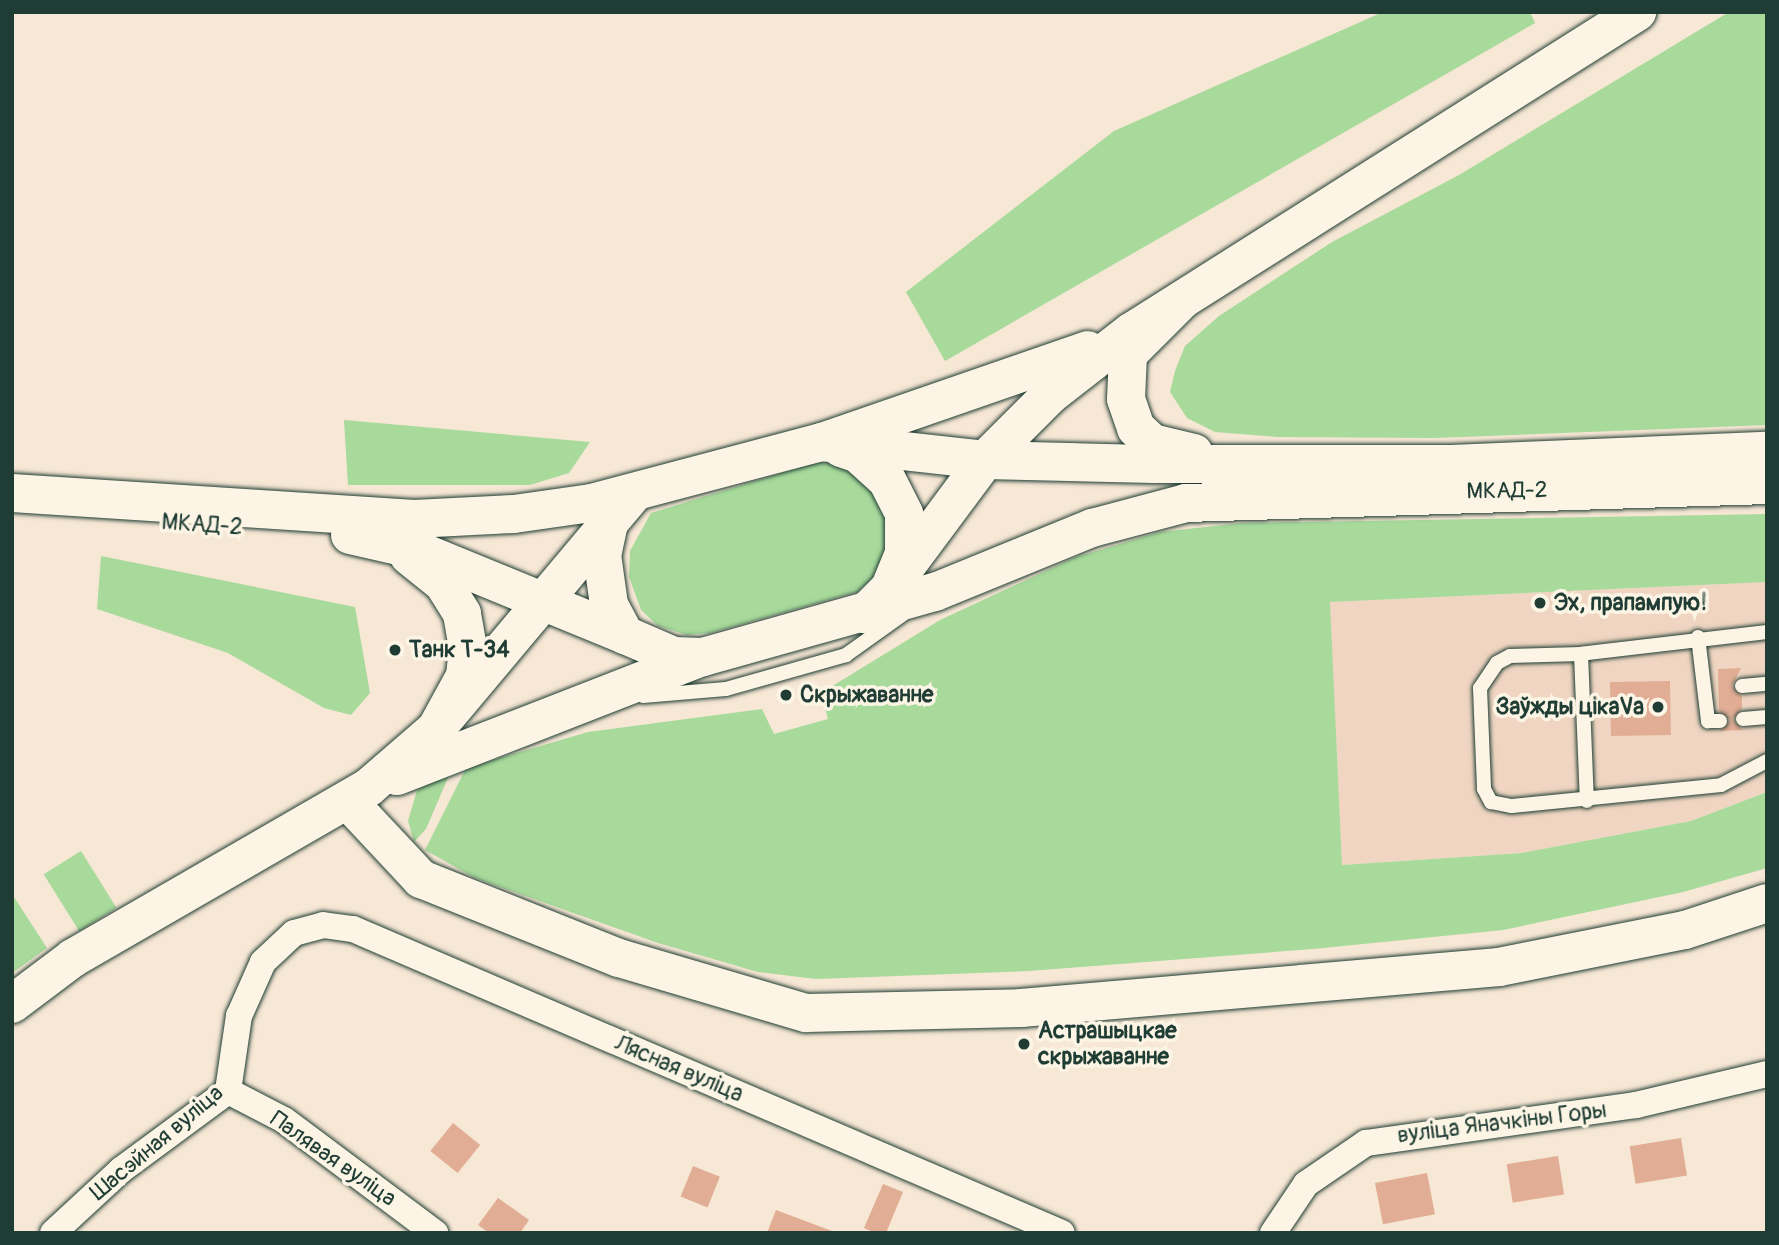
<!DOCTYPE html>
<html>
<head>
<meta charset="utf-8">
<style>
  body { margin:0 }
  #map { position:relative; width:1779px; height:1245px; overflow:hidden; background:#f7e7d5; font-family:Pangolin,sans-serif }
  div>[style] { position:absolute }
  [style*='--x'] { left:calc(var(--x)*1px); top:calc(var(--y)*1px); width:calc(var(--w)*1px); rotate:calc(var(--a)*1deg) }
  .built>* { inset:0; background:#f0d6c2 }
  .green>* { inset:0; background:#a8da9c; transform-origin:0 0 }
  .building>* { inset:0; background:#e1ad94; transform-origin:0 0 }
  .roads { filter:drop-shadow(0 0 2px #1f3d34) drop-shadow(0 0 2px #1f3d34) }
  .service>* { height:14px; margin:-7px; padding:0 7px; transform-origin:7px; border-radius:7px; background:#fcf5e5 }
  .minor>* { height:26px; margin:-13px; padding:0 13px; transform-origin:13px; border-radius:13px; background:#fcf5e5 }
  .primary>* { height:38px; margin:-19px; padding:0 19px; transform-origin:19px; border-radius:19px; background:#fcf5e5 }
  .trunk>* { height:38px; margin:-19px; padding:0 19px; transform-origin:19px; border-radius:19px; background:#fcf5e5 }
  .dots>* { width:19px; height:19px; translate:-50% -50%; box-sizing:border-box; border:4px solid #fcf5e5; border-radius:50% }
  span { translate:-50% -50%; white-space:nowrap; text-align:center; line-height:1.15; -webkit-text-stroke:7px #fcf5e5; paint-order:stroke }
  .street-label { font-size:23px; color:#1f3d34 }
  .poi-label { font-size:23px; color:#1f3d34; font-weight:700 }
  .left { translate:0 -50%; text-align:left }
  .right { translate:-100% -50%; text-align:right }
  .frame { position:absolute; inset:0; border:14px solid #1f3d34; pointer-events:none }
</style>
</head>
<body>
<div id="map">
  <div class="built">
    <i style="clip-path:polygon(1767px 582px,1767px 792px,1691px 821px,1522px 853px,1342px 865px,1329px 602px)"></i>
  </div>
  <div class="green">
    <i style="clip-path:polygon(1383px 12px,1530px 12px,1535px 23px,945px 361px,906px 292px,1114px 131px)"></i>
    <i style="clip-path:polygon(1729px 12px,1767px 12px,1767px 425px,1435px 438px,1277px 437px,1215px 432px,1187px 418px,1170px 392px,1175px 371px,1185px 346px,1219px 316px,1332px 242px,1459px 175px)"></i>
    <i style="clip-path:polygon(344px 420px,590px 442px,569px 473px,530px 485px,348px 485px)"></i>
    <i style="clip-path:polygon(817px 462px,846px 466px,890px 510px,885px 564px,872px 579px,857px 592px,710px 633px,687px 635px,658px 626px,641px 610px,629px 577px,630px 551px,651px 513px)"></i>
    <i style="clip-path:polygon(1767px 514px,1767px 582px,1330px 602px,1342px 865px,1522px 853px,1691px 821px,1767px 792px,1767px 868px,1683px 892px,1503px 930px,1313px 949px,1029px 971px,816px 979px,758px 972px,658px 943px,475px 878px,425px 850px,466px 768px,588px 732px,762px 709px,774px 734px,828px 719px,821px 693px,940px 620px,1076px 557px,1160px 532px,1242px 523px)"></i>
    <i style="clip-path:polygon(101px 556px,355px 607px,370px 693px,351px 715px,324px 708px,228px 653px,97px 609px)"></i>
    <i style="clip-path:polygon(450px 773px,426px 829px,414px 842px,408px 821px,417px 790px)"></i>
    <i style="left:81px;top:851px;width:67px;height:44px;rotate:58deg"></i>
    <i style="clip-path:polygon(12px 894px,47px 948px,12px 973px)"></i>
  </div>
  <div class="building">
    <i style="clip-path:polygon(1741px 668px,1732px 686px,1742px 696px,1742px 709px,1733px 719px,1743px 730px,1720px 731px,1730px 720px,1719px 711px,1718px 669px)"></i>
    <i style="left:1670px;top:681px;width:54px;height:60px;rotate:89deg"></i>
    <i style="left:453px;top:1123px;width:35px;height:36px;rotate:39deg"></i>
    <i style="left:1681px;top:1138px;width:38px;height:52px;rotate:81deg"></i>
    <i style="left:1558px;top:1156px;width:39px;height:52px;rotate:81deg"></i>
    <i style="left:693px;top:1166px;width:29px;height:33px;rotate:22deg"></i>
    <i style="left:1427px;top:1173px;width:42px;height:53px;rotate:79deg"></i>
    <i style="clip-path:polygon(883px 1184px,903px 1192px,886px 1233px,875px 1233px,864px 1228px)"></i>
    <i style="clip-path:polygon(498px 1198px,529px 1220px,520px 1233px,489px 1233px,478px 1225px)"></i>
    <i style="clip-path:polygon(776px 1210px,832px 1231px,832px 1233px,767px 1233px)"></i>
  </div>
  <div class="roads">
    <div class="service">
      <i style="--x:1767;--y:632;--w:187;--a:173.3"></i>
      <i style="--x:1581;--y:654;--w:71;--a:178.4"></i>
      <i style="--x:1510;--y:656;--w:15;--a:152"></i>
      <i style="--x:1497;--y:663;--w:30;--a:124"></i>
      <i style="--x:1480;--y:688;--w:101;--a:87.7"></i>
      <i style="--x:1484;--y:789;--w:15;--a:62"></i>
      <i style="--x:1491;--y:802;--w:21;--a:11"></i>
      <i style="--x:1512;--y:806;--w:210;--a:-5.7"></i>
      <i style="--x:1721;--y:785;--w:52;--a:-27.6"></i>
      <i style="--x:1698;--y:637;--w:85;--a:83.2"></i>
      <i style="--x:1708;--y:721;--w:12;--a:0"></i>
      <i style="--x:1581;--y:654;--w:147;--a:87.7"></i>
      <i style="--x:1742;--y:686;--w:25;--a:-5"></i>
      <i style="--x:643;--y:696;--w:83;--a:-4.8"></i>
      <i style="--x:726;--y:689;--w:125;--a:-15.8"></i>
      <i style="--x:846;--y:655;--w:69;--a:-35.5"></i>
      <i style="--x:1743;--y:719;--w:24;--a:-5"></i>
    </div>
    <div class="minor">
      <i style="--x:228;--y:1091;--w:63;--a:27.4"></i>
      <i style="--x:284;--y:1120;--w:189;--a:36.8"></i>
      <i style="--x:53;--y:1233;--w:93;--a:-42.8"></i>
      <i style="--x:121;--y:1170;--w:133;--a:-36.4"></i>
      <i style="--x:228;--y:1091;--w:76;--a:-81.7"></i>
      <i style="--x:239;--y:1016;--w:59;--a:-66"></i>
      <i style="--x:263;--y:962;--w:42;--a:-43.1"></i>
      <i style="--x:294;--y:933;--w:30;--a:-15"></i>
      <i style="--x:323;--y:925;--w:30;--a:8"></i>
      <i style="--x:353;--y:929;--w:771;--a:23.21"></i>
      <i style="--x:1273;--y:1233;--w:59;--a:-56"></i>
      <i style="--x:1306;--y:1184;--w:73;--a:-34.3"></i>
      <i style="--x:1366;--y:1143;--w:273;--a:-8"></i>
      <i style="--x:1636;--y:1105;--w:135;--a:-13.3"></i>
    </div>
    <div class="primary">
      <i style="--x:822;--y:442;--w:281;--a:-19.1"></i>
      <i style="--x:893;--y:584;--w:154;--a:-53.4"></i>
      <i style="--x:985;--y:460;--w:92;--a:-45"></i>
      <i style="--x:1050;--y:395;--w:103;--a:-37.9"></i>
      <i style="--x:1131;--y:332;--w:599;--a:-32.31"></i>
      <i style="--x:397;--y:776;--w:328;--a:-21.3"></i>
      <i style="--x:348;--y:801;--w:107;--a:46.9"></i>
      <i style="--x:421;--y:879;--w:213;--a:21.8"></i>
      <i style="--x:619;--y:958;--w:195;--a:16.4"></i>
      <i style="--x:806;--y:1013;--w:215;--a:-1.3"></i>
      <i style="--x:1021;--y:1008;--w:480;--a:-4.9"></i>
      <i style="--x:1499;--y:967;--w:190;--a:-11.3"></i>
      <i style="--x:1685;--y:930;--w:86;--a:-18.2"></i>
      <i style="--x:12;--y:1004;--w:76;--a:-37"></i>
      <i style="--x:73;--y:958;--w:342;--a:-30"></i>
      <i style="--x:369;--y:787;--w:89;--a:-40.9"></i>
      <i style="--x:436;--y:729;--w:269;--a:-50"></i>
    </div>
    <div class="trunk">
      <i style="--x:1181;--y:301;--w:75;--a:135"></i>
      <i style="--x:1128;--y:354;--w:45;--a:92.5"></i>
      <i style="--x:1126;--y:399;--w:31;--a:71"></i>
      <i style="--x:1136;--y:428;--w:22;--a:43"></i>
      <i style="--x:1152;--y:443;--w:43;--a:13.4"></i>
      <i style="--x:841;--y:448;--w:18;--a:19"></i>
      <i style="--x:858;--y:454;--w:39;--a:42"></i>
      <i style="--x:887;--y:480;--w:38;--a:63"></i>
      <i style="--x:904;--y:514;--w:39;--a:90"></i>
      <i style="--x:904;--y:553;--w:38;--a:112"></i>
      <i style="--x:890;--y:588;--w:37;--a:135"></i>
      <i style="--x:12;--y:493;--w:403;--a:3.7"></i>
      <i style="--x:414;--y:519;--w:100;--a:-2.9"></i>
      <i style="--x:514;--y:514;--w:78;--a:-8.1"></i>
      <i style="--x:591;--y:503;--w:239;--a:-14.8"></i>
      <i style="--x:822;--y:442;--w:164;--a:6.3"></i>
      <i style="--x:985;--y:460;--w:169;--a:1.4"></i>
      <i style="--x:1154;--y:464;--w:297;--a:0"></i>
      <i style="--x:1451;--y:464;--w:316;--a:-2.4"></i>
      <i style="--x:634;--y:493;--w:39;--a:130"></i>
      <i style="--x:609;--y:523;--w:33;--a:102"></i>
      <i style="--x:602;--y:555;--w:50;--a:82"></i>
      <i style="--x:609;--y:605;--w:34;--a:62"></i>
      <i style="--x:625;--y:635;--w:53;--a:23.2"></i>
      <i style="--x:674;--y:656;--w:29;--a:2"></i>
      <i style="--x:703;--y:657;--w:241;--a:-15.7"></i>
      <i style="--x:935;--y:592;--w:170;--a:-22.2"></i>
      <i style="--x:1092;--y:528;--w:97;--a:-14.9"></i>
      <i style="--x:1186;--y:503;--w:581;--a:-1.77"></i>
      <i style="--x:350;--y:535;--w:72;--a:12.9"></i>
      <i style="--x:420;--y:551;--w:222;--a:22.3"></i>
      <i style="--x:409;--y:556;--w:43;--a:38.5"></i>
      <i style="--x:443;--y:583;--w:36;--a:58"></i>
      <i style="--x:462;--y:614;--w:35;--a:80"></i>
      <i style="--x:468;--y:648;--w:28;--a:96"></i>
      <i style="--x:465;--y:676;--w:60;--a:118.7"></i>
    </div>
  </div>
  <div class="dots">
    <i style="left:1540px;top:603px;background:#1f3d34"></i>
    <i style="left:395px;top:650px;background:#1f3d34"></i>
    <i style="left:786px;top:695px;background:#1f3d34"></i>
    <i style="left:1658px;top:707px;background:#1f3d34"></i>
    <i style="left:1024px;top:1044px;background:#1f3d34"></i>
  </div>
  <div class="street-label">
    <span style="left:1507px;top:491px;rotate:-1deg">МКАД-2</span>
    <span style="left:202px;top:525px;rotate:4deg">МКАД-2</span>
    <span style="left:679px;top:1069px;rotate:23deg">Лясная вуліца</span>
    <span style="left:1502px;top:1123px;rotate:-7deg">вуліца Яначкіны Горы</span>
    <span style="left:157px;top:1143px;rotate:-40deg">Шасэйная вуліца</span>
    <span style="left:333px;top:1159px;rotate:35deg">Палявая вуліца</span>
  </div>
  <div class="poi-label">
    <span class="left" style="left:1554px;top:603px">Эх, прапампую!</span>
    <span class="left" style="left:409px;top:650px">Танк Т-34</span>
    <span class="left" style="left:800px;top:695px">Скрыжаванне</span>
    <span class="right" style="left:1644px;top:707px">Заўжды цікаVа</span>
    <span class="left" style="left:1038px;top:1044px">Астрашыцкае<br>скрыжаванне</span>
  </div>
  <div class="frame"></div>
</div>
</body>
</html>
